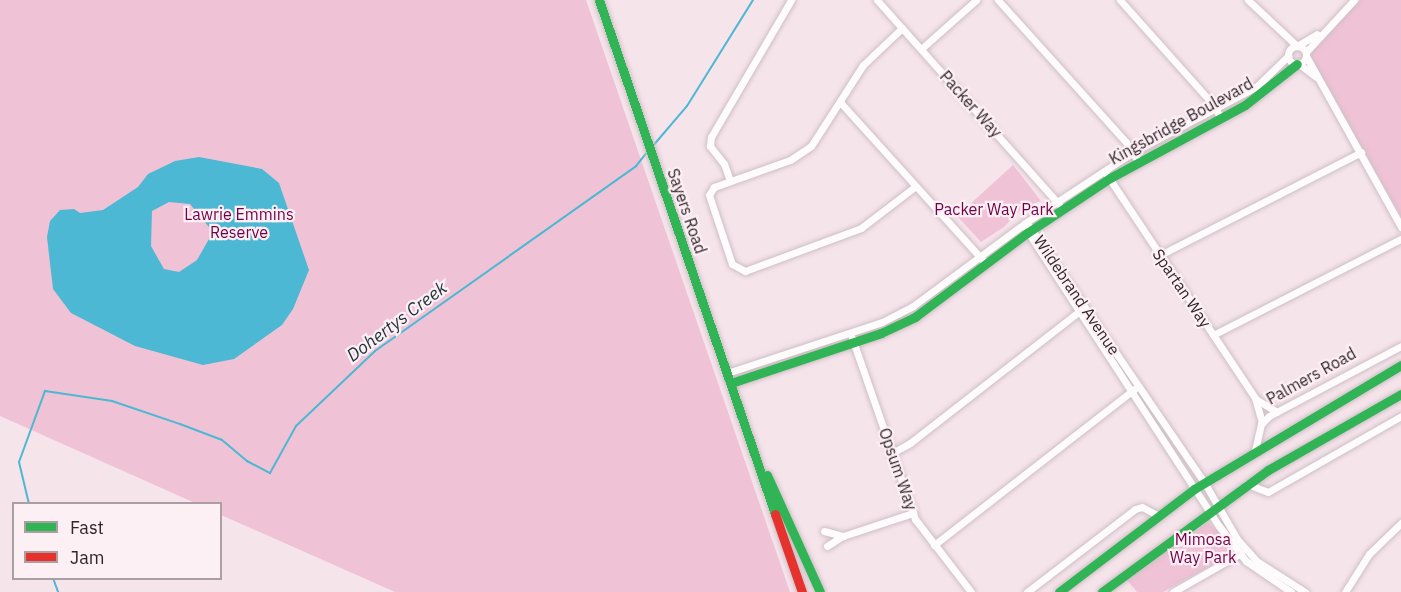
<!DOCTYPE html>
<html>
<head>
<meta charset="utf-8">
<style>
  body { margin:0 }
  #map { position:relative; width:1401px; height:592px; overflow:hidden; background:#f6e4eb; font-family:"IBM Plex Sans",sans-serif }
  div>[style] { position:absolute }
  [style*='--x'] { left:calc(var(--x)*1px); top:calc(var(--y)*1px); width:calc(var(--w)*1px); rotate:calc(var(--a)*1deg) }
  .green>* { inset:0; background:#f0c2d6 }
  .water>* { inset:0; background:#4cb8d3 }
  .stream>* { height:2px; margin:-1px; padding:0 1px; transform-origin:1px; border-radius:1px; background:#4cb8d3 }
  .roads { filter:drop-shadow(0 0 2px #cdbfc5) drop-shadow(0 0 2px #cdbfc5) }
  .street>* { height:7px; margin:-3.5px; padding:0 3.5px; transform-origin:3.5px; border-radius:3.5px; background:#fefbfc }
  .street>.ring { margin:-3.5px; padding:0; box-sizing:content-box; background:none; border:7px solid #fefbfc; border-radius:50% }
  .fast>* { height:9px; margin:-4.5px; padding:0 4.5px; transform-origin:4.5px; border-radius:4.5px; background:#30b455 }
  .jam>* { height:9px; margin:-4.5px; padding:0 4.5px; transform-origin:4.5px; border-radius:4.5px; background:#e5322d }
  span { translate:-50% -50%; white-space:nowrap; text-align:center; line-height:1.15; -webkit-text-stroke:4.5px #fdf0f5; paint-order:stroke }
  .street-label { font-size:16px; color:#30252a }
  .park-label { font-size:16px; color:#720046 }
  .water-label { font-size:18px; color:#1c3239; font-style:italic }
  .legend { position:absolute; left:12px; top:502px; width:210px; height:78px; box-sizing:border-box; background:#fdf0f5; border:2px solid #ab9fa4; margin:0; padding:8px 10px; list-style:none; font-size:18px; color:#30252a }
  .legend li { display:flex; align-items:center; gap:12px; height:30px }
  .legend b { width:30px; border:2px solid #ab9fa4 }
</style>
</head>
<body>
<div id="map">
  <div class="green">
    <i style="clip-path:polygon(0 0,586px 0,790px 592px,395px 592px,221px 515px,220px 504px,195px 503px,0 416px)"></i>
    <i style="clip-path:polygon(1360px 0,1401px 0,1401px 217px,1311px 57px,1312px 48px)"></i>
    <i style="clip-path:polygon(1013px 165px,1041px 201px,1023px 207px,1004px 227px,981px 242px,957px 216px)"></i>
    <i style="clip-path:polygon(1208px 522px,1223px 536px,1230px 555px,1163px 592px,1137px 592px,1126px 579px)"></i>
  </div>
  <div class="water">
    <i style="clip-path:polygon(evenodd,199px 157px,262px 169px,279px 183px,309px 270px,293px 309px,282px 325px,234px 359px,203px 365px,135px 346px,71px 313px,53px 289px,47px 237px,50px 221px,60px 210px,74px 209px,80px 213px,103px 210px,138px 187px,148px 174px,175px 161px,199px 157px,169px 202px,190px 204px,213px 232px,197px 260px,179px 272px,164px 269px,151px 246px,152px 211px,169px 202px)"></i>
  </div>
  <div class="stream">
    <i style="--x:652;--y:147;--w:54;--a:-49.5"></i>
    <i style="--x:687;--y:106;--w:125;--a:-58.1"></i>
    <i style="--x:29;--y:504;--w:43;--a:-103.4"></i>
    <i style="--x:19;--y:462;--w:76;--a:-69.9"></i>
    <i style="--x:45;--y:391;--w:68;--a:8.5"></i>
    <i style="--x:112;--y:401;--w:72;--a:18.7"></i>
    <i style="--x:180;--y:424;--w:45;--a:20.9"></i>
    <i style="--x:222;--y:440;--w:33;--a:40"></i>
    <i style="--x:247;--y:461;--w:26;--a:28"></i>
    <i style="--x:270;--y:473;--w:54;--a:-61"></i>
    <i style="--x:296;--y:426;--w:109;--a:-43.5"></i>
    <i style="--x:375;--y:351;--w:320;--a:-35.3"></i>
    <i style="--x:636;--y:166;--w:19;--a:-51"></i>
    <i style="--x:53;--y:578;--w:15;--a:70"></i>
  </div>
  <div class="roads">
    <div class="street">
      <i style="--x:877;--y:0;--w:273;--a:48.3"></i>
      <i style="--x:998;--y:0;--w:191;--a:48"></i>
      <i style="--x:1126;--y:142;--w:22;--a:58"></i>
      <i style="--x:1120;--y:0;--w:137;--a:48.3"></i>
      <i style="--x:1211;--y:102;--w:19;--a:58"></i>
      <i style="--x:1248;--y:0;--w:67;--a:43.2"></i>
      <i style="--x:902;--y:28;--w:54;--a:136.5"></i>
      <i style="--x:863;--y:65;--w:96;--a:122.7"></i>
      <i style="--x:811;--y:146;--w:25;--a:146"></i>
      <i style="--x:790;--y:160;--w:81;--a:160.4"></i>
      <i style="--x:714;--y:187;--w:9;--a:122"></i>
      <i style="--x:709;--y:195;--w:73;--a:71.6"></i>
      <i style="--x:732;--y:264;--w:15;--a:28"></i>
      <i style="--x:745;--y:271;--w:124;--a:-20.3"></i>
      <i style="--x:861;--y:228;--w:69;--a:-37.4"></i>
      <i class="ring" style="left:1288px;top:46px;width:11px;height:11px"></i>
      <i style="--x:1297;--y:46;--w:23;--a:-31"></i>
      <i style="--x:921;--y:49;--w:74;--a:-41.7"></i>
      <i style="--x:1306;--y:52;--w:71;--a:-47.3"></i>
      <i style="--x:1306;--y:56;--w:196;--a:60.9"></i>
      <i style="--x:1299;--y:64;--w:21;--a:37"></i>
      <i style="--x:840;--y:102;--w:213;--a:47.9"></i>
      <i style="--x:1107;--y:175;--w:268;--a:56.4"></i>
      <i style="--x:1255;--y:398;--w:26;--a:74"></i>
      <i style="--x:730;--y:181;--w:18;--a:-109"></i>
      <i style="--x:724;--y:164;--w:23;--a:-128"></i>
      <i style="--x:710;--y:146;--w:9;--a:-84"></i>
      <i style="--x:711;--y:137;--w:159;--a:-59.7"></i>
      <i style="--x:1030;--y:227;--w:309;--a:55.7"></i>
      <i style="--x:1204;--y:482;--w:66;--a:59.9"></i>
      <i style="--x:1237;--y:539;--w:31;--a:48"></i>
      <i style="--x:1258;--y:562;--w:56;--a:32.6"></i>
      <i style="--x:1026;--y:229;--w:354;--a:57"></i>
      <i style="--x:1219;--y:526;--w:44;--a:52.4"></i>
      <i style="--x:1246;--y:561;--w:55;--a:34.6"></i>
      <i style="--x:1160;--y:255;--w:226;--a:-27.1"></i>
      <i style="--x:1213;--y:335;--w:211;--a:-27.1"></i>
      <i style="--x:852;--y:338;--w:192;--a:70.8"></i>
      <i style="--x:915;--y:519;--w:92;--a:52.5"></i>
      <i style="--x:727;--y:373;--w:163;--a:-18.2"></i>
      <i style="--x:882;--y:322;--w:35;--a:-27"></i>
      <i style="--x:913;--y:306;--w:139;--a:-36.5"></i>
      <i style="--x:1025;--y:223;--w:129;--a:-33.3"></i>
      <i style="--x:1133;--y:152;--w:139;--a:-27.9"></i>
      <i style="--x:1256;--y:87;--w:45;--a:-44.1"></i>
      <i style="--x:1257;--y:400;--w:23;--a:31"></i>
      <i style="--x:1255;--y:450;--w:27;--a:-77"></i>
      <i style="--x:1261;--y:424;--w:11;--a:-45"></i>
      <i style="--x:1269;--y:416;--w:149;--a:-27.9"></i>
      <i style="--x:892;--y:453;--w:21;--a:-29"></i>
      <i style="--x:910;--y:443;--w:217;--a:-37.9"></i>
      <i style="--x:1247;--y:484;--w:22;--a:21"></i>
      <i style="--x:1268;--y:492;--w:153;--a:-29.7"></i>
      <i style="--x:824;--y:531;--w:20;--a:15"></i>
      <i style="--x:843;--y:536;--w:74;--a:-18.2"></i>
      <i style="--x:934;--y:545;--w:256;--a:-37.9"></i>
      <i style="--x:827;--y:546;--w:17;--a:-33"></i>
      <i style="--x:1027;--y:592;--w:136;--a:-37.5"></i>
      <i style="--x:1135;--y:509;--w:7;--a:-16"></i>
      <i style="--x:1142;--y:507;--w:17;--a:28"></i>
      <i style="--x:1173;--y:592;--w:78;--a:-29.8"></i>
      <i style="--x:1345;--y:592;--w:45;--a:-57.7"></i>
      <i style="--x:1369;--y:554;--w:45;--a:-44.1"></i>
    </div>
    <div class="fast">
      <i style="--x:599;--y:0;--w:543;--a:71.1"></i>
      <i style="--x:731;--y:383;--w:158;--a:-18.4"></i>
      <i style="--x:881;--y:333;--w:38;--a:-25"></i>
      <i style="--x:915;--y:317;--w:140;--a:-36.9"></i>
      <i style="--x:1027;--y:233;--w:100;--a:-33.5"></i>
      <i style="--x:1110;--y:178;--w:153;--a:-28.4"></i>
      <i style="--x:1245;--y:105;--w:66;--a:-38.3"></i>
      <i style="--x:767;--y:475;--w:128;--a:65.6"></i>
      <i style="--x:1059;--y:592;--w:170;--a:-37.3"></i>
      <i style="--x:1194;--y:489;--w:241;--a:-30.9"></i>
      <i style="--x:1102;--y:592;--w:206;--a:-36.3"></i>
      <i style="--x:1268;--y:470;--w:153;--a:-29.7"></i>
    </div>
    <div class="jam">
      <i style="--x:775;--y:514;--w:83;--a:70.9"></i>
    </div>
  </div>
  <div class="street-label">
    <span style="left:971px;top:104px;rotate:48deg">Packer Way</span>
    <span style="left:1181px;top:121px;rotate:-29deg">Kingsbridge Boulevard</span>
    <span style="left:687px;top:211px;rotate:71deg">Sayers Road</span>
    <span style="left:1182px;top:288px;rotate:56deg">Spartan Way</span>
    <span style="left:1077px;top:295px;rotate:56deg">Wildebrand Avenue</span>
    <span style="left:1311px;top:376px;rotate:-29deg">Palmers Road</span>
    <span style="left:898px;top:469px;rotate:71deg">Opsum Way</span>
  </div>
  <div class="park-label">
    <span style="left:994px;top:209px">Packer Way Park</span>
    <span style="left:239px;top:223px">Lawrie Emmins<br>Reserve</span>
    <span style="left:1203px;top:548px">Mimosa<br>Way Park</span>
  </div>
  <div class="water-label">
    <span style="left:397px;top:322px;rotate:-37deg">Dohertys Creek</span>
  </div>
  <ul class="legend">
  <li><b style="height:8px;background:#30b455"></b>Fast</li>
  <li><b style="height:8px;background:#e5322d"></b>Jam</li>
  </ul>
</div>
</body>
</html>
